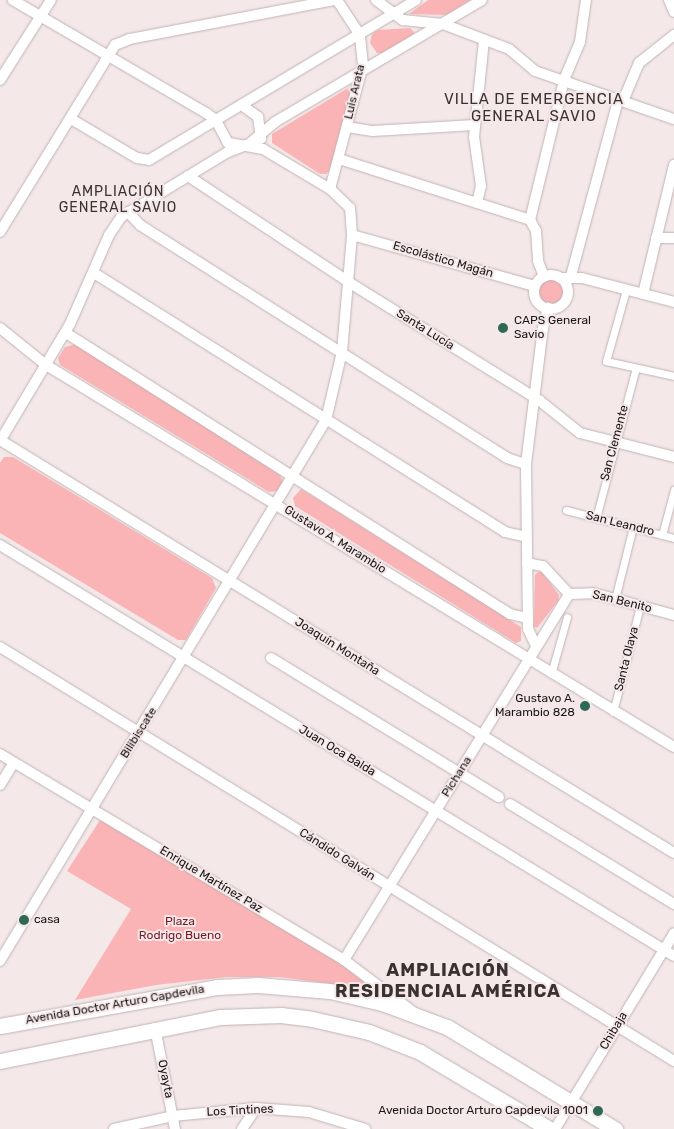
<!DOCTYPE html>
<html>
<head>
<meta charset="utf-8">
<style>
  body { margin:0 }
  #map { position:relative; width:674px; height:1129px; overflow:hidden; background:#f5e8e8; font-family:Rubik,sans-serif }
  div>[style] { position:absolute }
  [style*='--x'] { left:calc(var(--x)*1px); top:calc(var(--y)*1px); width:calc(var(--w)*1px); rotate:calc(var(--a)*1deg) }
  .green>* { inset:0; background:#fbb4b6 }
  .round { border-radius:50% }
  .roads { filter:drop-shadow(0 0 1px #bfb3b3) drop-shadow(0 0 1px #bfb3b3) }
  .pedestrian>* { height:7px; margin:-3.5px; padding:0 3.5px; transform-origin:3.5px; border-radius:3.5px; background:#fff }
  .minor>* { height:10px; margin:-5px; padding:0 5px; transform-origin:5px; border-radius:5px; background:#fff }
  .minor>.ring { margin:-5px; padding:0; box-sizing:content-box; background:none; border:10px solid #fff; border-radius:50% }
  .primary>* { height:15px; margin:-7.5px; padding:0 7.5px; transform-origin:7.5px; border-radius:7.5px; background:#fff }
  .dots>* { width:14px; height:14px; translate:-50% -50%; box-sizing:border-box; border:2px solid #f5e8e8; border-radius:50% }
  span { translate:-50% -50%; white-space:nowrap; text-align:center; line-height:1.15; -webkit-text-stroke:4px #f5e8e8; paint-order:stroke }
  .street-label { font-size:12px; color:#1a1616 }
  .poi-label { font-size:12px; color:#1a1616 }
  .left { translate:0 -50%; text-align:left }
  .right { translate:-100% -50%; text-align:right }
  .park-label { font-size:12px; color:#741b28 }
  .neighbourhood-label { font-size:14px; color:#3a3131; letter-spacing:1px }
  .quarter-label { font-size:15px; color:#3a3131; letter-spacing:1px }
  .district-label { font-size:18px; color:#3a3131; font-weight:700; letter-spacing:1px }
</style>
</head>
<body>
<div id="map">
  <div class="green">
    <i style="clip-path:polygon(428px 0,470px 0,446px 15px,409px 14px)"></i>
    <i style="clip-path:polygon(410px 28px,414px 32px,413px 36px,383px 53px,377px 53px,370px 43px,372px 34px,378px 30px)"></i>
    <i style="clip-path:polygon(353px 85px,330px 170px,326px 174px,320px 174px,272px 143px,272px 134px)"></i>
    <i class="round" style="left:539px;top:280px;width:24px;height:24px"></i>
    <i style="clip-path:polygon(76px 344px,280px 475px,283px 482px,277px 491px,269px 492px,60px 365px,58px 358px,65px 347px)"></i>
    <i style="clip-path:polygon(4px 457px,13px 457px,212px 578px,216px 588px,186px 640px,178px 640px,0 533px,0 463px)"></i>
    <i style="clip-path:polygon(301px 489px,521px 627px,521px 641px,516px 643px,295px 506px,293px 498px)"></i>
    <i style="clip-path:polygon(538px 572px,542px 572px,559px 595px,558px 601px,537px 628px,534px 626px,535px 575px)"></i>
    <i style="clip-path:polygon(100px 820px,354px 971px,399px 1003px,346px 986px,280px 977px,227px 977px,156px 985px,75px 1000px,131px 909px,67px 871px)"></i>
  </div>
  <div class="roads">
    <div class="pedestrian">
      <i style="--x:626;--y:290;--w:74;--a:105.7"></i>
      <i style="--x:606;--y:361;--w:70;--a:12.4"></i>
      <i style="--x:566;--y:510;--w:112;--a:14.5"></i>
      <i style="--x:596;--y:518;--w:155;--a:-75.1"></i>
      <i style="--x:662;--y:535;--w:47;--a:-75.1"></i>
      <i style="--x:615;--y:599;--w:74;--a:-76"></i>
      <i style="--x:551;--y:674;--w:59;--a:-74.3"></i>
      <i style="--x:613;--y:712;--w:109;--a:-75.7"></i>
    </div>
    <div class="minor">
      <i style="--x:376;--y:0;--w:34;--a:37"></i>
      <i style="--x:403;--y:20;--w:40;--a:5.7"></i>
      <i style="--x:443;--y:24;--w:71;--a:20.7"></i>
      <i style="--x:509;--y:49;--w:34;--a:40"></i>
      <i style="--x:535;--y:71;--w:147;--a:19.1"></i>
      <i style="--x:669;--y:0;--w:13;--a:67"></i>
      <i style="--x:0;--y:80;--w:95;--a:-57.5"></i>
      <i style="--x:623;--y:101;--w:41;--a:-67.2"></i>
      <i style="--x:639;--y:63;--w:45;--a:-38.7"></i>
      <i style="--x:243;--y:106;--w:19;--a:36"></i>
      <i style="--x:258;--y:117;--w:22;--a:82"></i>
      <i style="--x:71;--y:119;--w:77;--a:30.6"></i>
      <i style="--x:137;--y:158;--w:12;--a:9"></i>
      <i style="--x:149;--y:160;--w:311;--a:-30.9"></i>
      <i style="--x:347;--y:127;--w:26;--a:9"></i>
      <i style="--x:373;--y:131;--w:102;--a:-3.4"></i>
      <i style="--x:339;--y:159;--w:201;--a:17.7"></i>
      <i style="--x:530;--y:220;--w:13;--a:61"></i>
      <i style="--x:536;--y:231;--w:30;--a:86"></i>
      <i style="--x:538;--y:261;--w:17;--a:69"></i>
      <i style="--x:188;--y:176;--w:194;--a:33.4"></i>
      <i style="--x:350;--y:283;--w:224;--a:31.8"></i>
      <i style="--x:540;--y:401;--w:51;--a:38.7"></i>
      <i style="--x:580;--y:433;--w:97;--a:14.3"></i>
      <i style="--x:330;--y:189;--w:128;--a:-75.1"></i>
      <i style="--x:363;--y:65;--w:30;--a:-96"></i>
      <i style="--x:360;--y:35;--w:42;--a:-123.3"></i>
      <i style="--x:477;--y:203;--w:17;--a:-77"></i>
      <i style="--x:481;--y:186;--w:49;--a:-98.1"></i>
      <i style="--x:474;--y:137;--w:97;--a:-84.1"></i>
      <i style="--x:128;--y:212;--w:18;--a:47"></i>
      <i style="--x:140;--y:225;--w:435;--a:32.4"></i>
      <i style="--x:507;--y:458;--w:20;--a:18"></i>
      <i style="--x:530;--y:220;--w:144;--a:-76.3"></i>
      <i style="--x:564;--y:80;--w:41;--a:-67.2"></i>
      <i style="--x:580;--y:42;--w:42;--a:-81.9"></i>
      <i style="--x:0;--y:232;--w:220;--a:-58.4"></i>
      <i style="--x:115;--y:45;--w:16;--a:-22"></i>
      <i style="--x:130;--y:39;--w:208;--a:-10.8"></i>
      <i style="--x:352;--y:235;--w:190;--a:15.6"></i>
      <i style="--x:656;--y:238;--w:18;--a:0"></i>
      <i style="--x:94;--y:273;--w:486;--a:32.2"></i>
      <i style="--x:505;--y:532;--w:22;--a:13"></i>
      <i class="ring" style="left:534px;top:275px;width:24px;height:24px"></i>
      <i style="--x:571;--y:276;--w:182;--a:-75"></i>
      <i style="--x:560;--y:278;--w:22;--a:0"></i>
      <i style="--x:582;--y:278;--w:95;--a:14.6"></i>
      <i style="--x:643;--y:294;--w:133;--a:-76.5"></i>
      <i style="--x:0;--y:328;--w:59;--a:38.8"></i>
      <i style="--x:46;--y:365;--w:735;--a:31.31"></i>
      <i style="--x:66;--y:333;--w:525;--a:32.33"></i>
      <i style="--x:510;--y:614;--w:18;--a:13"></i>
      <i style="--x:0;--y:440;--w:790;--a:31.5"></i>
      <i style="--x:0;--y:441;--w:136;--a:-59.1"></i>
      <i style="--x:70;--y:324;--w:97;--a:-66.3"></i>
      <i style="--x:109;--y:235;--w:22;--a:-56"></i>
      <i style="--x:121;--y:217;--w:125;--a:-31.3"></i>
      <i style="--x:228;--y:152;--w:22;--a:-21"></i>
      <i style="--x:249;--y:144;--w:34;--a:-40"></i>
      <i style="--x:275;--y:122;--w:240;--a:-30.5"></i>
      <i style="--x:0;--y:545;--w:789;--a:31.37"></i>
      <i style="--x:527;--y:563;--w:16;--a:11"></i>
      <i style="--x:543;--y:566;--w:38;--a:47"></i>
      <i style="--x:569;--y:594;--w:24;--a:-2"></i>
      <i style="--x:593;--y:593;--w:84;--a:15.2"></i>
      <i style="--x:536;--y:646;--w:19;--a:-115"></i>
      <i style="--x:528;--y:629;--w:165;--a:-90.7"></i>
      <i style="--x:526;--y:464;--w:137;--a:-82.9"></i>
      <i style="--x:543;--y:328;--w:21;--a:-76"></i>
      <i style="--x:0;--y:647;--w:791;--a:31.56"></i>
      <i style="--x:271;--y:658;--w:267;--a:31.4"></i>
      <i style="--x:0;--y:754;--w:401;--a:30.9"></i>
      <i style="--x:344;--y:960;--w:90;--a:36.9"></i>
      <i style="--x:0;--y:785;--w:26;--a:-58"></i>
      <i style="--x:510;--y:804;--w:192;--a:31.4"></i>
      <i style="--x:344;--y:960;--w:430;--a:-58.4"></i>
      <i style="--x:0;--y:961;--w:632;--a:-58.93"></i>
      <i style="--x:326;--y:420;--w:70;--a:-76.8"></i>
      <i style="--x:342;--y:352;--w:117;--a:-85.1"></i>
      <i style="--x:352;--y:235;--w:27;--a:-94"></i>
      <i style="--x:350;--y:208;--w:28;--a:-136"></i>
      <i style="--x:330;--y:189;--w:78;--a:-149.2"></i>
      <i style="--x:263;--y:149;--w:36;--a:-170"></i>
      <i style="--x:228;--y:143;--w:26;--a:-118"></i>
      <i style="--x:216;--y:120;--w:12;--a:-145"></i>
      <i style="--x:206;--y:113;--w:224;--a:-149.7"></i>
      <i style="--x:155;--y:1028;--w:103;--a:78.8"></i>
      <i style="--x:114;--y:1129;--w:60;--a:-12.4"></i>
      <i style="--x:173;--y:1116;--w:83;--a:-5.5"></i>
      <i style="--x:256;--y:1108;--w:53;--a:4.3"></i>
      <i style="--x:309;--y:1112;--w:59;--a:16.9"></i>
      <i style="--x:242;--y:1129;--w:25;--a:-56"></i>
      <i style="--x:555;--y:1129;--w:229;--a:-58.7"></i>
    </div>
    <div class="primary">
      <i style="--x:0;--y:1026;--w:220;--a:-10.2"></i>
      <i style="--x:217;--y:987;--w:41;--a:-2.8"></i>
      <i style="--x:258;--y:985;--w:72;--a:4.8"></i>
      <i style="--x:330;--y:991;--w:53;--a:13"></i>
      <i style="--x:382;--y:1003;--w:69;--a:20.3"></i>
      <i style="--x:447;--y:1027;--w:197;--a:31.3"></i>
      <i style="--x:0;--y:1061;--w:225;--a:-11.3"></i>
      <i style="--x:221;--y:1017;--w:60;--a:-1.9"></i>
      <i style="--x:281;--y:1015;--w:31;--a:7"></i>
      <i style="--x:312;--y:1019;--w:58;--a:12.8"></i>
      <i style="--x:369;--y:1032;--w:55;--a:21.4"></i>
      <i style="--x:420;--y:1052;--w:150;--a:30.8"></i>
    </div>
  </div>
  <div class="dots">
    <i style="left:503px;top:328px;background:#2d6954"></i>
    <i style="left:585px;top:706px;background:#2d6954"></i>
    <i style="left:24px;top:920px;background:#2d6954"></i>
    <i style="left:598px;top:1111px;background:#2d6954"></i>
  </div>
  <div class="street-label">
    <span style="left:355px;top:92px;rotate:-77deg">Luis Arata</span>
    <span style="left:443px;top:260px;rotate:16deg">Escolástico Magán</span>
    <span style="left:425px;top:330px;rotate:32deg">Santa Lucía</span>
    <span style="left:615px;top:443px;rotate:-75deg">San Clemente</span>
    <span style="left:620px;top:524px;rotate:14deg">San Leandro</span>
    <span style="left:335px;top:540px;rotate:32deg">Gustavo A. Marambio</span>
    <span style="left:622px;top:602px;rotate:14deg">San Benito</span>
    <span style="left:337px;top:647px;rotate:32deg">Joaquín Montaña</span>
    <span style="left:627px;top:659px;rotate:-76deg">Santa Olaya</span>
    <span style="left:139px;top:733px;rotate:-58deg">Bilibiscate</span>
    <span style="left:337px;top:751px;rotate:31deg">Juan Oca Balda</span>
    <span style="left:457px;top:777px;rotate:-58deg">Pichana</span>
    <span style="left:337px;top:855px;rotate:32deg">Cándido Galván</span>
    <span style="left:211px;top:880px;rotate:31deg">Enrique Martínez Paz</span>
    <span style="left:115px;top:1005px;rotate:-10deg">Avenida Doctor Arturo Capdevila</span>
    <span style="left:614px;top:1031px;rotate:-59deg">Chibaja</span>
    <span style="left:165px;top:1079px;rotate:79deg">Oyayta</span>
    <span style="left:240px;top:1111px;rotate:-3deg">Los Tintines</span>
  </div>
  <div class="poi-label">
    <span class="left" style="left:514px;top:328px">CAPS General<br>Savio</span>
    <span class="right" style="left:575px;top:706px">Gustavo A.<br>Marambio 828</span>
    <span class="left" style="left:34px;top:920px">casa</span>
    <span class="right" style="left:588px;top:1111px">Avenida Doctor Arturo Capdevila 1001</span>
  </div>
  <div class="park-label">
    <span style="left:180px;top:929px">Plaza<br>Rodrigo Bueno</span>
  </div>
  <div class="neighbourhood-label">
    <span style="left:118px;top:200px">AMPLIACIÓN<br>GENERAL SAVIO</span>
  </div>
  <div class="quarter-label">
    <span style="left:534px;top:108px">VILLA DE EMERGENCIA<br>GENERAL SAVIO</span>
  </div>
  <div class="district-label">
    <span style="left:448px;top:981px">AMPLIACIÓN<br>RESIDENCIAL AMÉRICA</span>
  </div>
</div>
</body>
</html>
